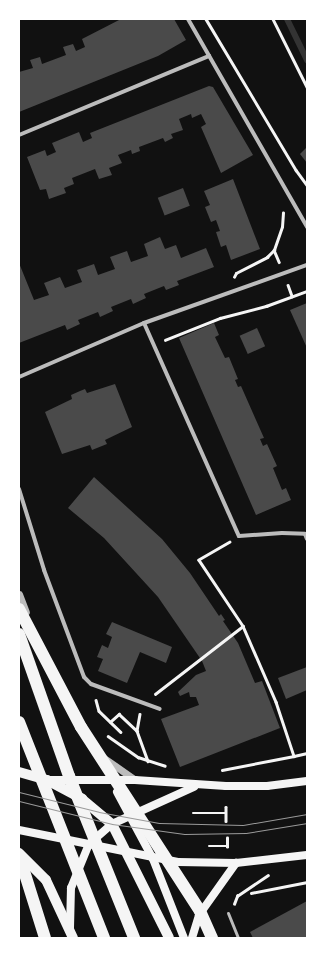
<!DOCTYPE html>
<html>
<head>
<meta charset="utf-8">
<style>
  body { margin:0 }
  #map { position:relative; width:326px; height:957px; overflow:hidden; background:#111; font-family:Rubik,sans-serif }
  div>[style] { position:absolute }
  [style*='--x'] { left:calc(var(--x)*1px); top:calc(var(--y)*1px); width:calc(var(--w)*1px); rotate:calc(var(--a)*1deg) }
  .stream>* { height:6px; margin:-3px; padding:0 3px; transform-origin:3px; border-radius:3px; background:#333 }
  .building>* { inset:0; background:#4a4a4a; transform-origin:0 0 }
  .path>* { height:2.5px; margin:-1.25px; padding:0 1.25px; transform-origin:1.25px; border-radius:1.25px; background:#f5f5f5 }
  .service>* { height:3px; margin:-1.5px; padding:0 1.5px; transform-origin:1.5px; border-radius:1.5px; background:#bcbcbc }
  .minor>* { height:4px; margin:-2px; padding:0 2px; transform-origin:2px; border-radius:2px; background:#bcbcbc }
  .tertiary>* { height:7px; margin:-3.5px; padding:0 3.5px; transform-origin:3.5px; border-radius:3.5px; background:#bcbcbc }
  .secondary>* { height:8px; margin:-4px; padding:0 4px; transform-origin:4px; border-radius:4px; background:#f5f5f5 }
  .primary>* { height:10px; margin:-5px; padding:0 5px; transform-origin:5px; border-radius:5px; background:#f5f5f5 }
  .motorway>* { height:12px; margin:-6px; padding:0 6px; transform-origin:6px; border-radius:6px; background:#f5f5f5 }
  .tram>* { height:1px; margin:-0.5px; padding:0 0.5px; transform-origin:0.5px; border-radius:0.5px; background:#9a9a9a }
  span { translate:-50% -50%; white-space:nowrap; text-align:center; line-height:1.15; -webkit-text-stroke:4px #fff; paint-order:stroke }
  .frame { position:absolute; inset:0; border:20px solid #fff; pointer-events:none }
</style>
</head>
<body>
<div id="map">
  <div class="stream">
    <i style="--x:287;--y:19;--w:46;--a:64"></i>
  </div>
  <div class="building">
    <i style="clip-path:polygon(121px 19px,174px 19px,186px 40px,158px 56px,19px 112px,19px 72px,33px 68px,30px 60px,40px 57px,42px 64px,66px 55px,63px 47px,73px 44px,76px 51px,85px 47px,82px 39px)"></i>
    <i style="clip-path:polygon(209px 86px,213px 87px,253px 155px,221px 173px,201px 127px,206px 124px,201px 114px,192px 118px,191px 114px,179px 119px,183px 130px,171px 134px,173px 138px,165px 142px,163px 138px,139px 147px,140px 151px,132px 154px,131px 150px,118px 155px,122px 163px,109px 168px,112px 175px,99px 179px,95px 169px,72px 178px,74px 184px,64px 188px,66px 193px,49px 199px,46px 189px,40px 190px,27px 157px,45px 150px,47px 156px,56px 152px,52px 143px,79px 132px,83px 142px,92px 138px,90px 133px)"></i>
    <i style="clip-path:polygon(307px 147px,307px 163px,300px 154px)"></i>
    <i style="clip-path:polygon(233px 179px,260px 249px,231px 260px,226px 245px,221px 247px,216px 232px,220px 231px,216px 220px,211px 222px,205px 207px,210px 205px,204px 191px)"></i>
    <i style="left:183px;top:188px;width:19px;height:27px;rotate:69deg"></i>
    <i style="clip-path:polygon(160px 237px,165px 249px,176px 245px,181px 258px,206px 248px,214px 267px,177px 281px,179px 285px,166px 290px,164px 286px,144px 294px,146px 298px,133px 304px,131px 299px,111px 307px,113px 311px,100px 317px,98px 312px,78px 320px,80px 324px,67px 330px,65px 325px,19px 343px,19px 263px,34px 300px,49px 295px,44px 283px,60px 277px,65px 288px,82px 282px,77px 270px,94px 264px,98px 275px,115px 269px,110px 257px,127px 251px,131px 262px,148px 256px,144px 244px)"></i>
    <i style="clip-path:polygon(307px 303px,307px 348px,290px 310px)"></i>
    <i style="clip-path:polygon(214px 323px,219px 335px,215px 337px,225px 358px,229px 357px,238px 379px,235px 380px,238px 387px,241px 386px,264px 438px,260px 439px,263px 446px,267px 444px,277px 466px,273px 468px,282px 490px,286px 488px,291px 500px,256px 515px,179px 338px)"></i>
    <i style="left:257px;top:328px;width:20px;height:19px;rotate:66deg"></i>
    <i style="clip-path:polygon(115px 384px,132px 427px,105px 440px,107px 444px,92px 450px,90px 445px,62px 454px,45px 412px,72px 399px,71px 395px,80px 391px,85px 389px,87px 393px)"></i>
    <i style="clip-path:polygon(94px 477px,162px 539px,190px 573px,219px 616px,221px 614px,225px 620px,223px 621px,238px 643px,255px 683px,262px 681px,280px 728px,180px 767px,161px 719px,199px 705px,196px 697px,190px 697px,189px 692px,180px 696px,178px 692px,196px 675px,206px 671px,202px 661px,158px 597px,104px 538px,68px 508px)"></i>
    <i style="clip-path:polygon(112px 622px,172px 647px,166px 663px,140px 652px,127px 683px,98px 671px,103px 659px,97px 657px,102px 645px,108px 648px,112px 637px,106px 634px)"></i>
    <i style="clip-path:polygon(307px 667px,307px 690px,286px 699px,278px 678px)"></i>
    <i style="clip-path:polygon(307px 901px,307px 938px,253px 938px,250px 932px)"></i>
  </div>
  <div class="path">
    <i style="--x:206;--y:19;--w:176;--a:59.2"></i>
    <i style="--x:296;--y:170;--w:19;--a:54"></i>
    <i style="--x:273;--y:19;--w:76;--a:63.4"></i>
    <i style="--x:274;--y:250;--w:13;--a:67"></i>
    <i style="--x:234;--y:277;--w:4;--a:-63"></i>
    <i style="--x:236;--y:273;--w:35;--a:-27"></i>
    <i style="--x:267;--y:257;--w:10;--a:-45"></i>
    <i style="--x:274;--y:250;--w:24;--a:-71"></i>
    <i style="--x:282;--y:227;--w:14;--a:-86"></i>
    <i style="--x:288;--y:285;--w:12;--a:70"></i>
    <i style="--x:165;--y:340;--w:59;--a:-21.8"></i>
    <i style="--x:220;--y:318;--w:48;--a:-14.6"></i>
    <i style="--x:266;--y:306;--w:44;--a:-20.1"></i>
    <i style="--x:230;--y:542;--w:36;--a:150"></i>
    <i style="--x:199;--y:560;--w:79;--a:56.3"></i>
    <i style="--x:243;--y:626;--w:83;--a:66.5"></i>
    <i style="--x:276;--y:702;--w:57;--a:71.6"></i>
    <i style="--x:294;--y:756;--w:13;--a:-13"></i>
    <i style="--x:155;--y:694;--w:111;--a:-37.7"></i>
    <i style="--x:96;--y:700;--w:11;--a:75"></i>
    <i style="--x:99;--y:711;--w:30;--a:44"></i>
    <i style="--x:140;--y:714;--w:17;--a:100"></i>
    <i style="--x:137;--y:731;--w:32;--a:70"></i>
    <i style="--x:110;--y:722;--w:12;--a:-42"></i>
    <i style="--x:119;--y:714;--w:25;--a:43"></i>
    <i style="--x:108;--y:736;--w:37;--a:35"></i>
    <i style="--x:138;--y:757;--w:28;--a:18"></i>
    <i style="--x:222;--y:770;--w:73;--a:-11"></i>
    <i style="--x:226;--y:807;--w:14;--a:90"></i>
    <i style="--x:193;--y:813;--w:33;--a:0"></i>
    <i style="--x:209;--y:846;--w:17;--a:0"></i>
    <i style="--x:227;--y:847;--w:9;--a:-90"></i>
    <i style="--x:251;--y:893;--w:57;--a:-11.1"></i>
    <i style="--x:234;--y:904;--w:9;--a:-69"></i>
    <i style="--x:237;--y:896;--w:37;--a:-34"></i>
  </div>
  <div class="service">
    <i style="--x:228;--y:913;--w:27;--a:68"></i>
  </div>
  <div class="minor">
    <i style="--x:188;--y:19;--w:240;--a:60.2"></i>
    <i style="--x:19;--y:135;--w:206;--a:-22.6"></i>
    <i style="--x:144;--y:323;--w:233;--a:66"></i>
    <i style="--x:239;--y:536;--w:43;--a:-4"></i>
    <i style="--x:282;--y:533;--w:23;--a:2"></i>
    <i style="--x:305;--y:534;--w:5;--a:68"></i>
    <i style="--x:19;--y:377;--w:136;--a:-23.4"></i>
    <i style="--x:144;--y:323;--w:173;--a:-19.6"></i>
    <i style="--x:19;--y:489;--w:85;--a:72.8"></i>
    <i style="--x:44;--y:570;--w:114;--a:69.5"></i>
    <i style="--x:84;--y:677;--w:10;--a:45"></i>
    <i style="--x:91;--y:684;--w:73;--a:19.9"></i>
  </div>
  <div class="tertiary">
    <i style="--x:19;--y:594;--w:19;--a:69"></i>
    <i style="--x:104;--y:758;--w:38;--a:35"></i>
  </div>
  <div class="secondary">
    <i style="--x:47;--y:780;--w:88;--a:0"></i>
    <i style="--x:135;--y:780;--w:91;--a:3.8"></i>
    <i style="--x:226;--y:786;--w:41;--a:0"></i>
    <i style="--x:267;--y:786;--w:40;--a:-7.1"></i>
    <i style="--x:117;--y:792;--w:76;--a:61.8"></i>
    <i style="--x:153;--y:859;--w:85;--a:68.6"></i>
    <i style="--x:19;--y:830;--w:162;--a:11.4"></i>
    <i style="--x:178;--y:862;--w:58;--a:1"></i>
    <i style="--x:236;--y:863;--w:71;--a:-6.4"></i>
    <i style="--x:70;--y:928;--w:40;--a:-88.6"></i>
    <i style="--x:71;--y:888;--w:48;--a:-67.8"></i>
    <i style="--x:89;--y:844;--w:30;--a:-41"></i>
    <i style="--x:112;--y:824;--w:90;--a:-24.3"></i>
    <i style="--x:192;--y:938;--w:24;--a:-73"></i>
    <i style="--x:199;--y:915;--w:64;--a:-54.6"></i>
  </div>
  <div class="primary">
    <i style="--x:19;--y:772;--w:29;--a:16"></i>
    <i style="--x:47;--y:780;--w:40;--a:28"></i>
    <i style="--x:82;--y:799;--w:39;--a:40"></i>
    <i style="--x:112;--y:824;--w:127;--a:63.4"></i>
    <i style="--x:19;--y:853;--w:38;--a:45"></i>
    <i style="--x:46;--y:880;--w:64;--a:65"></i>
  </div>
  <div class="motorway">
    <i style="--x:19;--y:609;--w:133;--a:62.3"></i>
    <i style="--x:81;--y:727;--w:219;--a:57.1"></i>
    <i style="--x:200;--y:911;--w:30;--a:66"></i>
    <i style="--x:19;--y:634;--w:151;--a:70.6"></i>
    <i style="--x:69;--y:776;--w:175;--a:68.1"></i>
    <i style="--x:19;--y:722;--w:232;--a:68.5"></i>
    <i style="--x:19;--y:855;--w:87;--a:72.6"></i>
  </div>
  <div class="tram">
    <i style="--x:19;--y:792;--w:82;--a:14"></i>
    <i style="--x:99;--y:812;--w:61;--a:10.4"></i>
    <i style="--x:159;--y:823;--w:84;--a:1.4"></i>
    <i style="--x:243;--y:825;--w:65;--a:-9.8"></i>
    <i style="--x:19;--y:801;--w:96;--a:13.9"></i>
    <i style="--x:112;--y:824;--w:73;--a:7.9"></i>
    <i style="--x:184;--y:834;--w:62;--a:-0.9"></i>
    <i style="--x:246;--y:833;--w:62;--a:-9.3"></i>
  </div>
  <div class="frame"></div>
</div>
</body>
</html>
